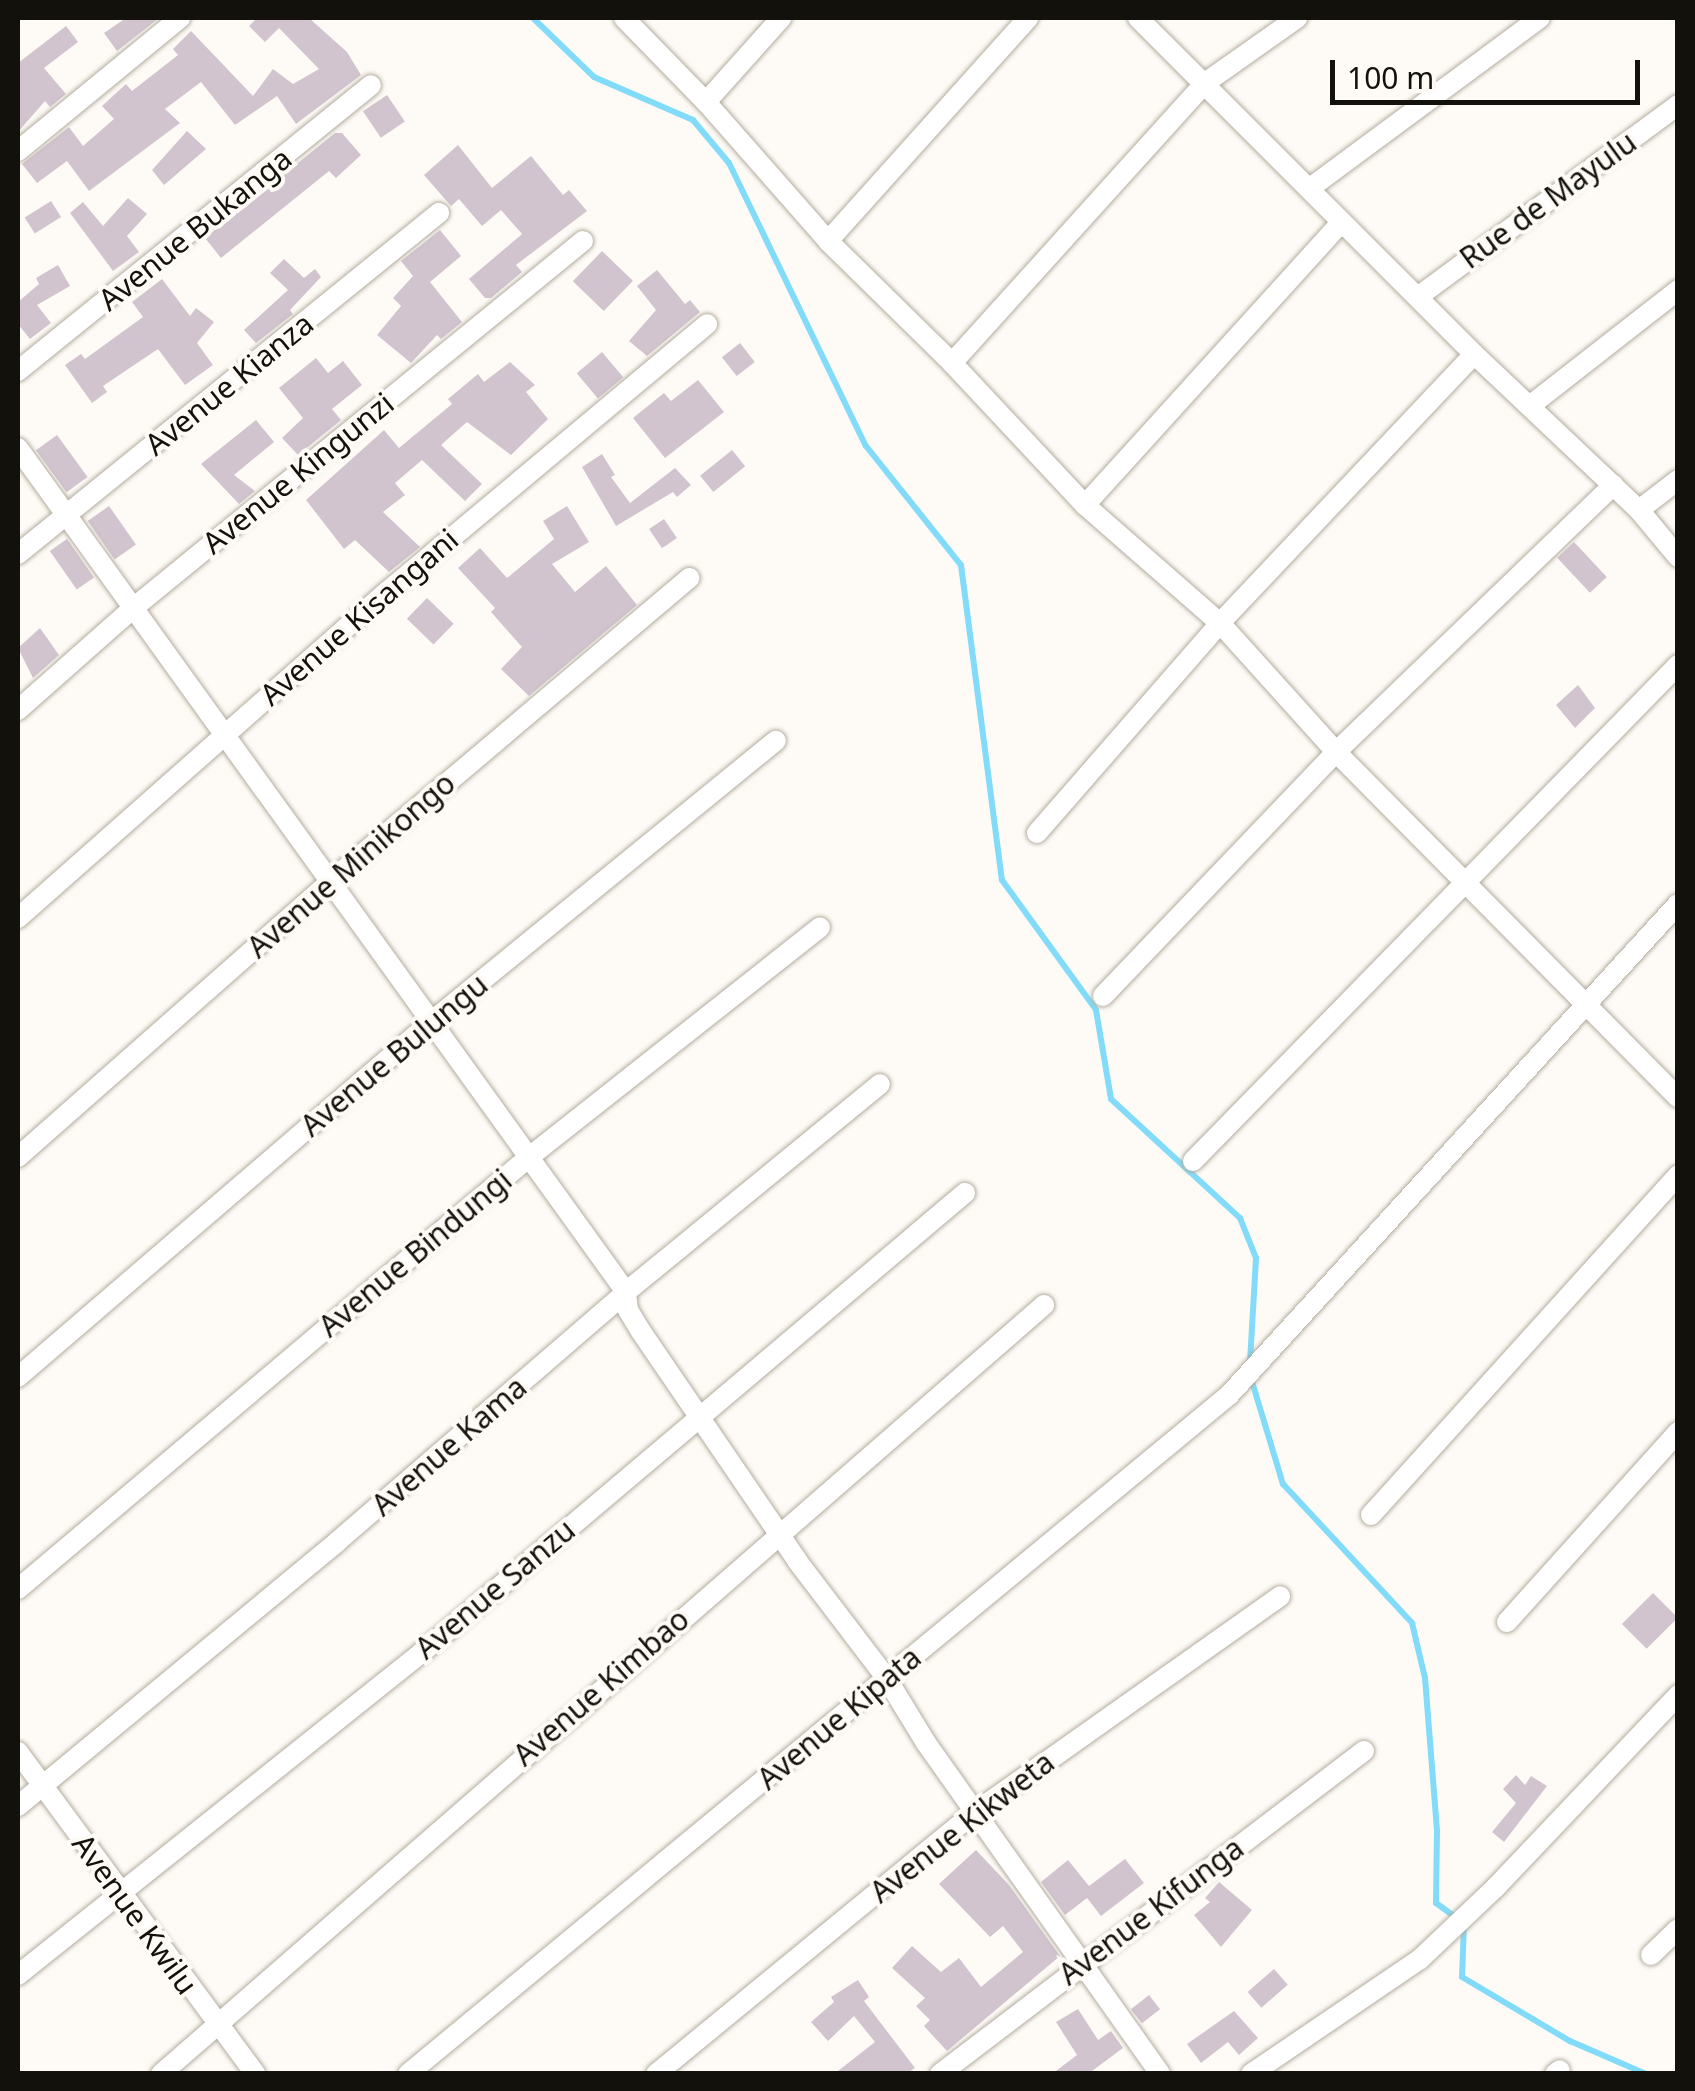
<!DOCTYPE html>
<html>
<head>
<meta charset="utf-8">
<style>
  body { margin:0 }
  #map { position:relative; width:1695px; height:2091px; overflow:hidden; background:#fefbf6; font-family:"Noto Sans",sans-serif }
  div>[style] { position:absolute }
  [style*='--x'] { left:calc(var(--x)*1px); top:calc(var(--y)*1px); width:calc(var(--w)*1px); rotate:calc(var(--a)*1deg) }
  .stream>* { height:6px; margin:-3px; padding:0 3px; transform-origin:3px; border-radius:3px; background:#82dcf9 }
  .building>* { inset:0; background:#d1c4ce; transform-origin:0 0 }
  .roads { filter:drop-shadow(0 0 2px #b3ac9f) drop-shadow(0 0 2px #b3ac9f) }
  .minor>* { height:20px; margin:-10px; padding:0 10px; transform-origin:10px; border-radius:10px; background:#fff }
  span { translate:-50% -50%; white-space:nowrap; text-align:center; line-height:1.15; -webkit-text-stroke:8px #fefbf6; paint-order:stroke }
  .street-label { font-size:30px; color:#13110c }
  .frame { position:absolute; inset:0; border:20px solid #13110c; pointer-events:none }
  .scale { position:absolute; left:1330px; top:60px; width:310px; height:45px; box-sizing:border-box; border:5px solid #13110c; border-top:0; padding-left:12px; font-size:30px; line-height:35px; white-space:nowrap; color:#13110c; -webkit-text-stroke:8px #fefbf6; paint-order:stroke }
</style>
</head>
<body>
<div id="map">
  <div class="stream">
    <i style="--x:533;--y:18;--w:85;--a:44"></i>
    <i style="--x:594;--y:77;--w:108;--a:23.5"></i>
    <i style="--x:693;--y:120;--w:56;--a:50.1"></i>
    <i style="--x:729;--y:163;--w:314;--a:64.2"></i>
    <i style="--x:866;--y:446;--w:152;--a:51.4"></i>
    <i style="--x:961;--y:565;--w:318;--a:82.6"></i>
    <i style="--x:1002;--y:880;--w:160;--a:54.1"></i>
    <i style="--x:1096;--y:1010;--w:90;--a:80.4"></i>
    <i style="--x:1111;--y:1099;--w:176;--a:42.7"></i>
    <i style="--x:1240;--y:1218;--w:43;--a:68.2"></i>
    <i style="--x:1256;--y:1258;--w:105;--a:93.3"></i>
    <i style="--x:1250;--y:1375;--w:114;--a:73.2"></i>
    <i style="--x:1283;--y:1484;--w:190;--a:47.1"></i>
    <i style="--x:1412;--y:1623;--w:57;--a:76.7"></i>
    <i style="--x:1425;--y:1678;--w:153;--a:85.5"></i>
    <i style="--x:1437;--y:1831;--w:72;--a:90.8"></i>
    <i style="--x:1436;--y:1903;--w:34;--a:36"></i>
    <i style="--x:1464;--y:1923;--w:54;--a:92.1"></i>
    <i style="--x:1462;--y:1977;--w:126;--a:30.7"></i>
    <i style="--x:1570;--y:2041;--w:83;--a:23.5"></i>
  </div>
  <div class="building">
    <i style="clip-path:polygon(126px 18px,159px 18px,117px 51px,104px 33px)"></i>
    <i style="clip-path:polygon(257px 18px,309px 18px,347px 52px,361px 75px,296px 124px,277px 96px,235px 125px,201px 82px,165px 109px,180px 123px,89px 191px,67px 161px,37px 183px,22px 164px,69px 127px,83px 146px,114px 119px,102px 106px,126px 84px,132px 91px,178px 55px,173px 49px,191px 31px,253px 96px,273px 69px,293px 84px,319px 69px,279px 28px,265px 42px,249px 26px)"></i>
    <i style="clip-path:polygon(66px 26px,78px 42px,44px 68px,66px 94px,50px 107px,45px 101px,18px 132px,18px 63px)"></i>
    <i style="left:387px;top:95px;width:32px;height:29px;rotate:56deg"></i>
    <i style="clip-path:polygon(187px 131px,206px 149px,164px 185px,152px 170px)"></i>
    <i style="clip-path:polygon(335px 133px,342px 133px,361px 155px,336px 178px,329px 171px,221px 258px,205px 238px)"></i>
    <i style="clip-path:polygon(458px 145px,492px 188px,531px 156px,563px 195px,569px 190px,587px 211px,516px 265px,522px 272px,491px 298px,485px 298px,469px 279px,522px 234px,501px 210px,482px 226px,459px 199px,451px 206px,424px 175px)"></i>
    <i style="clip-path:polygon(128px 198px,147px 214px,127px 236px,139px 252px,113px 271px,70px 213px,83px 202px,103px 226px)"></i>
    <i style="left:51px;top:201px;width:19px;height:31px;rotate:58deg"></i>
    <i style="clip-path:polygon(440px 230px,461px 256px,430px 282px,462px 322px,441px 339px,437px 335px,411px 363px,377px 335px,401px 306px,393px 298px,413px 276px,401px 261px)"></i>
    <i style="left:602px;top:251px;width:43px;height:42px;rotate:44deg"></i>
    <i style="clip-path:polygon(284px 259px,304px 278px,315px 269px,321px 277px,290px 310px,293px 314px,256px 343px,244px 330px,288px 290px,270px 273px)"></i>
    <i style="clip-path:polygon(58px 265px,70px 286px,37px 305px,51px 323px,30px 339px,18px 324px,18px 302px,39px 284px,36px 278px)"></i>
    <i style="clip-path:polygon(657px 270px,685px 304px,690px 300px,700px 312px,647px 356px,629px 341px,656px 310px,637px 286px)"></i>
    <i style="clip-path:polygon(162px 279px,190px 316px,196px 308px,214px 322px,197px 343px,213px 365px,185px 385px,158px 349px,103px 386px,107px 392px,92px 403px,65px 365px,81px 354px,85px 359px,143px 317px,132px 302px)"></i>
    <i style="left:740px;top:343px;width:24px;height:23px;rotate:52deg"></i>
    <i style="left:602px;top:352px;width:33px;height:33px;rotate:50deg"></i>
    <i style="clip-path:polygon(316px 358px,328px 373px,343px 361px,362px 385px,332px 409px,341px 420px,298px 455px,282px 438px,303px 418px,279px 388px)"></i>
    <i style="clip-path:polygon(510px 362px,535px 385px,526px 392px,548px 419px,511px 455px,467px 422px,441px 445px,482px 484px,465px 501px,422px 460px,395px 483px,405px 495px,383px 512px,420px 547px,389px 572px,355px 540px,344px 549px,306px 500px,384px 430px,399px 448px,452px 404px,448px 399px,478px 374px,484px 382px)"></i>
    <i style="clip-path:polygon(698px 380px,724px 412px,665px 458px,633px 418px,664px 393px,671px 401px)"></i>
    <i style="clip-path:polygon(256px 420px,274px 442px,234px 475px,255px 491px,239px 504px,201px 464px)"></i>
    <i style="left:57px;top:435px;width:52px;height:26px;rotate:54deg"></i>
    <i style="left:732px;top:450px;width:21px;height:41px;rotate:51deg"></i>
    <i style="clip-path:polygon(602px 454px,615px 475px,611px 477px,630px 503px,675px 468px,691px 485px,677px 497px,673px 492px,616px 526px,582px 467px)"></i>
    <i style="left:109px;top:506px;width:47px;height:26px;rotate:55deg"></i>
    <i style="clip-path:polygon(567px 506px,589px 542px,552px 564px,575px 592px,606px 566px,637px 605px,529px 696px,501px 669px,522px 647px,491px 612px,495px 608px,458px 568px,480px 548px,507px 578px,554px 539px,543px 521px)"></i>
    <i style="left:664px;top:519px;width:23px;height:18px;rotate:56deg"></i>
    <i style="left:67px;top:539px;width:47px;height:21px;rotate:55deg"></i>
    <i style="left:1574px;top:542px;width:48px;height:23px;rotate:47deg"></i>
    <i style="left:427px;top:598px;width:37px;height:29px;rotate:44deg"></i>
    <i style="clip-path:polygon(40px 628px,59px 655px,33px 678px,18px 648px)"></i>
    <i style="clip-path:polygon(1578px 685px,1595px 708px,1575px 728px,1556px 705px)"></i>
    <i style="left:1653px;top:1593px;width:35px;height:44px;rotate:45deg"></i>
    <i style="clip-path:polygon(1516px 1775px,1525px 1785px,1531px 1776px,1547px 1786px,1504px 1842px,1492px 1832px,1516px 1803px,1503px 1789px)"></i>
    <i style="clip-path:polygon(976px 1850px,1009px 1885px,1060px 1956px,947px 2051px,924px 2026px,930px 2020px,916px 2006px,925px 1998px,892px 1968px,912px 1946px,941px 1972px,959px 1958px,981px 1987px,1023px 1952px,1003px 1926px,990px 1937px,939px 1884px)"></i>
    <i style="clip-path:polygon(1125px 1859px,1144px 1883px,1101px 1916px,1087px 1898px,1065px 1915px,1041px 1882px,1068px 1860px,1089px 1886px)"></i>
    <i style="clip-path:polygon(1219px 1882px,1252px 1910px,1221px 1947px,1194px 1915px,1210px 1902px,1205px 1898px)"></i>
    <i style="left:1274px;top:1969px;width:21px;height:35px;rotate:49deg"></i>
    <i style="clip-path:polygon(858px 1980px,869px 1997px,864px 2001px,915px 2068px,906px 2074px,834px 2074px,875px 2042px,854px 2016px,828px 2041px,811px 2022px,834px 2002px,831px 1997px)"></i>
    <i style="left:1149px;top:1995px;width:18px;height:23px;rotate:52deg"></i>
    <i style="clip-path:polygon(1078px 2009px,1098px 2040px,1111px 2031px,1123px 2048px,1088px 2074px,1052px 2074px,1077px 2055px,1056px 2022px)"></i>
    <i style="clip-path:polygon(1234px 2011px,1258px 2038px,1239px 2055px,1228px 2042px,1201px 2063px,1187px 2044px)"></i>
  </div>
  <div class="roads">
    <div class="minor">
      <i style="--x:624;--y:18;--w:117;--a:45.7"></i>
      <i style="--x:706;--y:102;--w:185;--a:48.7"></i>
      <i style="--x:828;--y:241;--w:174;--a:44.5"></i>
      <i style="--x:952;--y:363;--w:195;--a:46.9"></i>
      <i style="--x:1085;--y:505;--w:179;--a:41.2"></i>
      <i style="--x:1220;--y:623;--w:173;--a:48"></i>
      <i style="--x:1336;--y:752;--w:486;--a:45.3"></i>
      <i style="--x:1138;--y:18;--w:475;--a:45"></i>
      <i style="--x:1474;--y:354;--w:227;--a:43.4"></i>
      <i style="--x:1639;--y:510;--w:61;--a:50.3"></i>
      <i style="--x:706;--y:102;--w:113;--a:-48.2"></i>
      <i style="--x:18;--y:151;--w:210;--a:-39.4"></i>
      <i style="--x:1310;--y:188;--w:286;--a:-36.5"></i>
      <i style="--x:828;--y:241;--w:300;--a:-48.1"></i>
      <i style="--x:1419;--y:296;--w:322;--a:-36.4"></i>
      <i style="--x:952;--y:363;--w:377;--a:-47.9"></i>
      <i style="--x:1205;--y:83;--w:113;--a:-35.2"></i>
      <i style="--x:18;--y:371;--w:454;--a:-39"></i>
      <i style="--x:1531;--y:405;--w:187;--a:-38"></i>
      <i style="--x:18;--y:448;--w:1040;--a:54.23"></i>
      <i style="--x:626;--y:1292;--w:18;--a:84"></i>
      <i style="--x:628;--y:1310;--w:23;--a:59"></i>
      <i style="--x:640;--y:1330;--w:281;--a:55.7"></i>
      <i style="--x:798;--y:1562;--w:147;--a:52.7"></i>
      <i style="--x:887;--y:1679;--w:75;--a:58.6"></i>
      <i style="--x:926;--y:1743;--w:405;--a:54.7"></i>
      <i style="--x:1085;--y:505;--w:381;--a:-47.8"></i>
      <i style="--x:1639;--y:510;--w:49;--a:-37.6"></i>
      <i style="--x:18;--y:554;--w:542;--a:-39.01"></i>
      <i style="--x:18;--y:710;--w:152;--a:-41.5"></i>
      <i style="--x:132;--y:609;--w:582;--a:-39.21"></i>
      <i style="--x:1037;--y:833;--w:279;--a:-48.9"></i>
      <i style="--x:1220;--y:623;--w:370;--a:-46.6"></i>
      <i style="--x:18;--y:918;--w:494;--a:-41.5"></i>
      <i style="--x:388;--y:591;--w:416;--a:-39.9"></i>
      <i style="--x:1103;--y:996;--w:337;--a:-46.3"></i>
      <i style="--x:1336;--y:752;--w:385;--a:-43.9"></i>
      <i style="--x:18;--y:1157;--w:419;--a:-41.4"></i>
      <i style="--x:332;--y:880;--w:468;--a:-40.2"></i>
      <i style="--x:1193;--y:1161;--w:694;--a:-45.64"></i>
      <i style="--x:18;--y:1377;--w:545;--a:-40.68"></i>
      <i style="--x:431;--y:1022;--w:445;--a:-39.2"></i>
      <i style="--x:1371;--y:1515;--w:458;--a:-47.9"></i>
      <i style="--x:18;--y:1589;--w:668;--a:-40.2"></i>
      <i style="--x:528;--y:1158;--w:372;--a:-38.3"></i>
      <i style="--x:1507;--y:1622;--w:256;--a:-48"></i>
      <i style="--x:18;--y:1752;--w:400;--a:53.6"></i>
      <i style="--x:18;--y:1806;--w:415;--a:-39.6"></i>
      <i style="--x:338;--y:1541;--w:381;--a:-40.8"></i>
      <i style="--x:626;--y:1292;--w:328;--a:-39.3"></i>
      <i style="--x:1651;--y:1955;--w:37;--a:-44"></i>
      <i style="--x:18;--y:1975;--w:514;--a:-38.61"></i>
      <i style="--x:420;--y:1654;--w:714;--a:-40.23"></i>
      <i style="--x:161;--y:2074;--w:1171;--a:-41.05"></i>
      <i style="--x:408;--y:2074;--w:1065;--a:-39.59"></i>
      <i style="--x:1229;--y:1395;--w:665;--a:-47.56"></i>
      <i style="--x:656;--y:2074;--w:411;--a:-39.4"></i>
      <i style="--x:974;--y:1813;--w:375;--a:-35.3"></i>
      <i style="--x:940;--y:2074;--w:533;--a:-37.3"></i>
      <i style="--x:1251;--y:2074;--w:203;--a:-34.2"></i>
      <i style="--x:1419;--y:1960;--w:106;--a:-43.5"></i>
      <i style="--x:1496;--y:1887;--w:265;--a:-46.5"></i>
      <i style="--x:1555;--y:2074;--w:6;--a:-39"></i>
    </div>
  </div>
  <div class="street-label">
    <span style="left:1548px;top:200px;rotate:-36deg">Rue de Mayulu</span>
    <span style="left:195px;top:229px;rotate:-39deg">Avenue Bukanga</span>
    <span style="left:229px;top:384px;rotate:-39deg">Avenue Kianza</span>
    <span style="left:298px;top:473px;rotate:-39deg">Avenue Kingunzi</span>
    <span style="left:359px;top:617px;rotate:-41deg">Avenue Kisangani</span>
    <span style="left:351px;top:865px;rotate:-41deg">Avenue Minikongo</span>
    <span style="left:394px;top:1055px;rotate:-40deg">Avenue Bulungu</span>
    <span style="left:415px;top:1253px;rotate:-40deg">Avenue Bindungi</span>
    <span style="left:449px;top:1446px;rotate:-41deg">Avenue Kama</span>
    <span style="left:495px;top:1589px;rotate:-40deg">Avenue Sanzu</span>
    <span style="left:601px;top:1687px;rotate:-41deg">Avenue Kimbao</span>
    <span style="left:839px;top:1718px;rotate:-40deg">Avenue Kipata</span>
    <span style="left:962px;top:1827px;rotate:-38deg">Avenue Kikweta</span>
    <span style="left:1151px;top:1911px;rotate:-37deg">Avenue Kifunga</span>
    <span style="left:135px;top:1914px;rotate:54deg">Avenue Kwilu</span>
  </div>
  <div class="frame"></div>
  <div class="scale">100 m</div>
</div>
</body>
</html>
